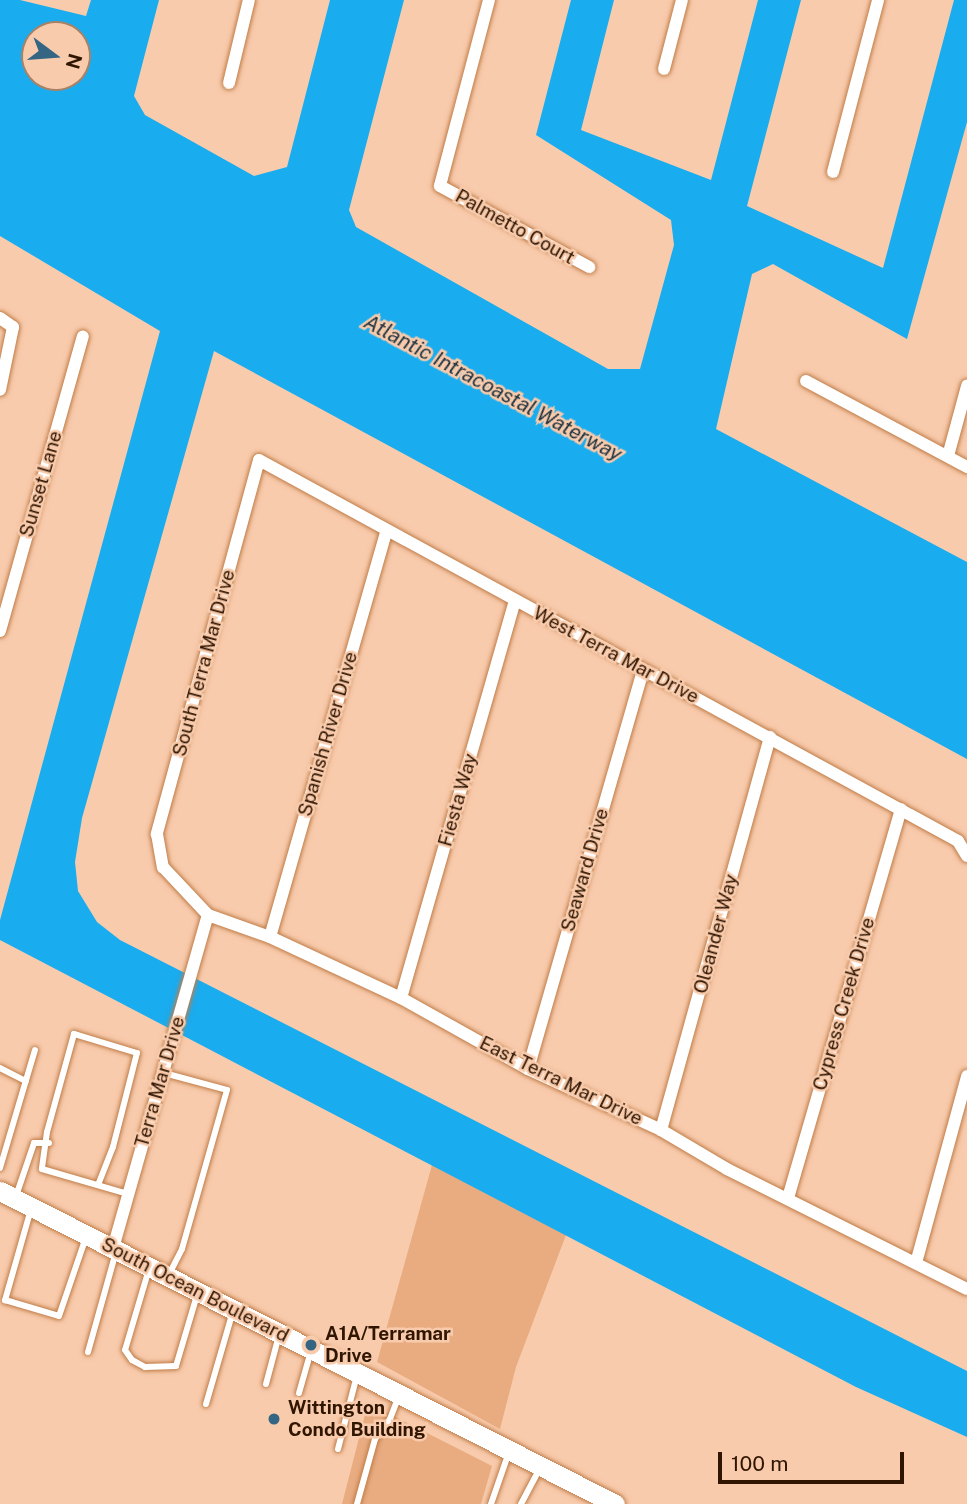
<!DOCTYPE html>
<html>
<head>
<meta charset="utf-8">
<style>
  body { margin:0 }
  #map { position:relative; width:967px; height:1504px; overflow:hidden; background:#f8cbac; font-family:"Public Sans",sans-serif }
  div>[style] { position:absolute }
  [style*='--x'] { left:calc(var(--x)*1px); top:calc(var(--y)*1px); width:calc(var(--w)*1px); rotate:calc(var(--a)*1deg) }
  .green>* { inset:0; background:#e9ac81 }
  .water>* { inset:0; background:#19acef }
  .roads { filter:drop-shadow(0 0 2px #c07c47) drop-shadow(0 0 2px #c07c47) }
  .lane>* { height:6px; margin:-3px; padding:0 3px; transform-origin:3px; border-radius:3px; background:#fff }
  .street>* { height:12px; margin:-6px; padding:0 6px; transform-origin:6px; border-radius:6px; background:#fff }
  .primary>* { height:19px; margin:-9.5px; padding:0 9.5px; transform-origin:9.5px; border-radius:9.5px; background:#fff }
  .dots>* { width:19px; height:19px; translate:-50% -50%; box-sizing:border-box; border:4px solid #f8cbac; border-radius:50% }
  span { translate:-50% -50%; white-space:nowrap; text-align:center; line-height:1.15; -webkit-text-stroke:5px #f8cbac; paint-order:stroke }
  .street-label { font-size:19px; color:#301501 }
  .poi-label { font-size:19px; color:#301501; font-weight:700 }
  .left { translate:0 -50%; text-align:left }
  .water-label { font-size:21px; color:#1f3441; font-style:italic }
  .north { position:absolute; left:21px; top:21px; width:70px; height:70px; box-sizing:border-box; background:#f8cbac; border:2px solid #a88268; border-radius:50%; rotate:106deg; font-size:19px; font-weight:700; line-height:28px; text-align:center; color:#301501 }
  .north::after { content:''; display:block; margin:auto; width:24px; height:32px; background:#346684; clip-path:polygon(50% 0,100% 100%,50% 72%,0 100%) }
  .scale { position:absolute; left:718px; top:1452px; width:186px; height:32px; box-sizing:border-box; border:4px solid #301501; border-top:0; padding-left:9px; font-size:21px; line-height:24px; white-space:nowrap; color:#301501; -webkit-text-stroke:5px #f8cbac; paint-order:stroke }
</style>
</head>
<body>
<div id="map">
  <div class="green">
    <i style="clip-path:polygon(432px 1165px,566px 1235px,516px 1367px,500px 1429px,377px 1362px)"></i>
    <i style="clip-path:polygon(368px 1403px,492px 1466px,481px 1504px,342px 1504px)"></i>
  </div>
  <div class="water">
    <i style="clip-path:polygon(evenodd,0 0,20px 0,86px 16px,91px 0,159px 0,134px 96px,145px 115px,254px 176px,287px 167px,330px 0,404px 0,349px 210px,356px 227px,608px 369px,640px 369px,674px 245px,671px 220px,536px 135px,571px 0,614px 0,581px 130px,711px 180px,758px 0,801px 0,747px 206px,883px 268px,954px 0,967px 0,967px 122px,907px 339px,773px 264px,752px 274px,716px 429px,967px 562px,967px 759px,214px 351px,82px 818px,75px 862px,78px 891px,97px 922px,120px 940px,967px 1371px,967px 1437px,856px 1387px,0 940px,0 920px,160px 331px,0 236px,0 0,35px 35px,77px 35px,77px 77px,35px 77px,35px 35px)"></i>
  </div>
  <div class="roads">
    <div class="lane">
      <i style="--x:0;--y:1068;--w:29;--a:27"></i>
      <i style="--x:164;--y:1073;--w:65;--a:15.1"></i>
      <i style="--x:227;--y:1090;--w:165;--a:105.8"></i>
      <i style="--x:182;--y:1249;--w:28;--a:117"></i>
      <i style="--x:0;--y:1168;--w:123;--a:-73.5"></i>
      <i style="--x:98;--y:1185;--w:41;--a:-68.5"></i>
      <i style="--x:113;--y:1147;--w:97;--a:-75.7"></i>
      <i style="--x:137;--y:1053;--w:66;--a:-163.2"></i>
      <i style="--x:74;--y:1034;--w:102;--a:105.4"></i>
      <i style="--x:47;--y:1132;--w:37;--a:98"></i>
      <i style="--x:42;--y:1169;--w:90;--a:16.2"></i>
      <i style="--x:16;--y:1196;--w:56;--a:-71.2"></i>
      <i style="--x:34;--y:1143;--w:15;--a:0"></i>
      <i style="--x:31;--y:1209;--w:95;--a:105.9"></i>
      <i style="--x:5;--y:1300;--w:56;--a:16.5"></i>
      <i style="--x:59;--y:1316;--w:83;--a:-71.1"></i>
      <i style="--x:149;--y:1269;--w:84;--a:106.5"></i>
      <i style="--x:125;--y:1350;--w:12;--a:55"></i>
      <i style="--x:132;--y:1360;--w:15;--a:28"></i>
      <i style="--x:145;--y:1367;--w:31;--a:-2"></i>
      <i style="--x:176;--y:1366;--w:74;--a:-73.5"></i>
      <i style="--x:88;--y:1352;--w:104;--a:-74.4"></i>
      <i style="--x:266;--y:1384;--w:51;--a:-75.1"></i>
      <i style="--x:299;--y:1393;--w:44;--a:-74.1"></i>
      <i style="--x:206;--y:1404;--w:97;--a:-73.8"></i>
      <i style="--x:338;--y:1449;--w:76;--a:-75.6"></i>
      <i style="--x:357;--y:1504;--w:67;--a:-74.5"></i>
      <i style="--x:375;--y:1439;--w:25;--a:-53"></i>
      <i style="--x:390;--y:1419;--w:25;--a:-69"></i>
      <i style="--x:491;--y:1504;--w:55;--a:-70.9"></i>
      <i style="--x:521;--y:1504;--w:41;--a:-62.2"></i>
    </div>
    <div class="street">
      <i style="--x:489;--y:0;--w:192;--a:104.8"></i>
      <i style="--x:440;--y:186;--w:170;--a:28.5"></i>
      <i style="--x:664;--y:69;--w:71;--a:-75.4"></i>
      <i style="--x:229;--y:83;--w:85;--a:-76.5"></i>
      <i style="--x:833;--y:172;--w:178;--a:-75.3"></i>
      <i style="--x:0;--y:318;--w:16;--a:35"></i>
      <i style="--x:13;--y:327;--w:64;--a:101.7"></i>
      <i style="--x:806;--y:381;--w:183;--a:28.1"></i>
      <i style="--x:948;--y:456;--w:73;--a:-74.8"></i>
      <i style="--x:0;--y:631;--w:306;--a:-74.3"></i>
      <i style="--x:967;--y:856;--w:17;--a:-121"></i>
      <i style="--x:958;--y:841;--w:796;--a:-151.41"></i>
      <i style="--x:259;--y:460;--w:388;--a:105.3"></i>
      <i style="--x:157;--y:834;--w:34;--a:80"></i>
      <i style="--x:163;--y:867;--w:66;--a:46.8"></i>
      <i style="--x:208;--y:915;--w:66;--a:19.5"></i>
      <i style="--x:270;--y:937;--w:145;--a:25"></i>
      <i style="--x:401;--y:998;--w:145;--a:29.2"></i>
      <i style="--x:528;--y:1069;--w:146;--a:24.6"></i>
      <i style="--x:661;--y:1130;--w:77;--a:30.6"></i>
      <i style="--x:727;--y:1169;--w:268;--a:26.6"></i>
      <i style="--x:270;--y:937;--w:421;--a:-74"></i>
      <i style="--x:401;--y:998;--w:413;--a:-74"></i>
      <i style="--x:528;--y:1069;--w:415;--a:-73.9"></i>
      <i style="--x:661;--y:1130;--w:408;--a:-74.5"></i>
      <i style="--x:788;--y:1198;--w:405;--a:-73.8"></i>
      <i style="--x:113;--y:1248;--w:346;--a:-74.1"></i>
      <i style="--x:916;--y:1263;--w:194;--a:-74.7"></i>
    </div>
    <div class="primary">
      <i style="--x:0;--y:1191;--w:690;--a:26.97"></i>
    </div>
  </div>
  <div class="dots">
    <i style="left:311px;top:1345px;background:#346684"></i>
    <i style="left:274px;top:1419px;background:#346684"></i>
  </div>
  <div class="street-label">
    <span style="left:515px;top:227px;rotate:29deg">Palmetto Court</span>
    <span style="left:41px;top:484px;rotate:-74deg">Sunset Lane</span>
    <span style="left:616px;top:655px;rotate:28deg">West Terra Mar Drive</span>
    <span style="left:204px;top:663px;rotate:-75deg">South Terra Mar Drive</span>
    <span style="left:328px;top:734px;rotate:-74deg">Spanish River Drive</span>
    <span style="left:458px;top:800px;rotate:-74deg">Fiesta Way</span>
    <span style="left:585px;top:870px;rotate:-74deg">Seaward Drive</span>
    <span style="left:716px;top:934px;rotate:-75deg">Oleander Way</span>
    <span style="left:844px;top:1004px;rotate:-74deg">Cypress Creek Drive</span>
    <span style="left:561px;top:1081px;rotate:26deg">East Terra Mar Drive</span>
    <span style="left:160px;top:1082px;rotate:-74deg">Terra Mar Drive</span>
    <span style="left:195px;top:1290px;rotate:27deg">South Ocean Boulevard</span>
  </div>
  <div class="poi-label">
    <span class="left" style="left:325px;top:1345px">A1A/Terramar<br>Drive</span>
    <span class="left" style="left:288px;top:1419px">Wittington<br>Condo Building</span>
  </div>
  <div class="water-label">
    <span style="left:493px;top:388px;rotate:28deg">Atlantic Intracoastal Waterway</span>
  </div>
  <div class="north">N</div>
  <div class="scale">100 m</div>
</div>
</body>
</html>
